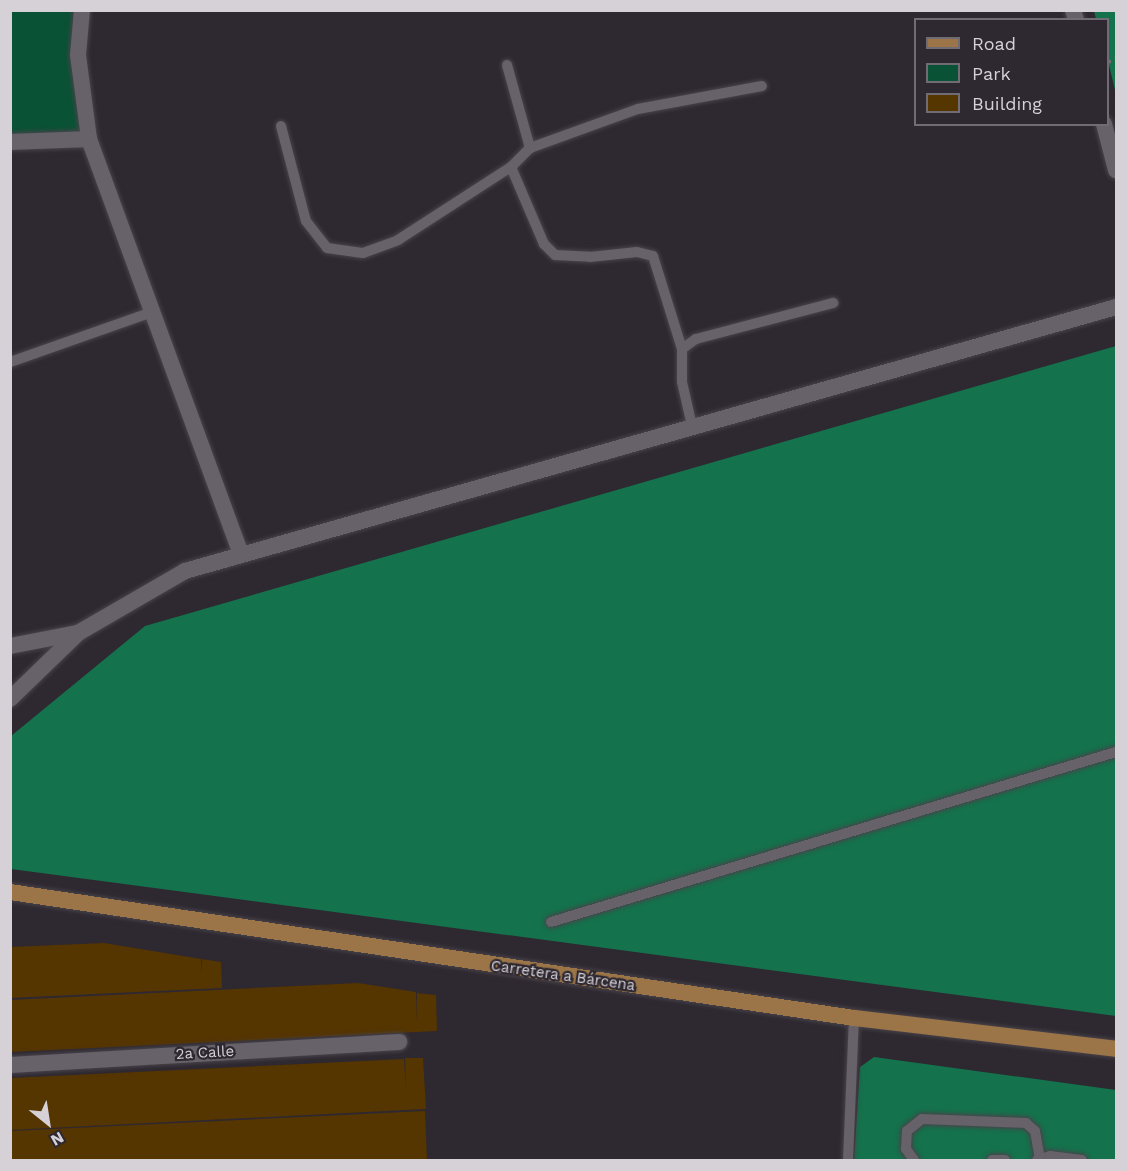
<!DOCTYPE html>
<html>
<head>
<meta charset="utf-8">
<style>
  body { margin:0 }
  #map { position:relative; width:1127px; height:1171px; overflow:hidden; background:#2e2830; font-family:"Work Sans",sans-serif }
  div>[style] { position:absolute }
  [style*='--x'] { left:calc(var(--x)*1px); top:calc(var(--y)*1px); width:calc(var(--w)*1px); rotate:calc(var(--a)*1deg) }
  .green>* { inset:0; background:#0a5235; transform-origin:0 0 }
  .forest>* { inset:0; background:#14724c }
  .building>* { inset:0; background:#553500 }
  .path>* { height:4px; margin-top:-2px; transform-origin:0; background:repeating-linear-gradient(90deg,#716c73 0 3px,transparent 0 7.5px) }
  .roads { filter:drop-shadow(0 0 2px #48434a) drop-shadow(0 0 2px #48434a) }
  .service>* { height:10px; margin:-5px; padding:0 5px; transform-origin:5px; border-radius:5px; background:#67616a }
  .minor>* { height:16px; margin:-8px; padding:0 8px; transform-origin:8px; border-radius:8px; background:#67616a }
  .primary>* { height:16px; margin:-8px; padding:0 8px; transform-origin:8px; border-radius:8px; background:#9b7547 }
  span { translate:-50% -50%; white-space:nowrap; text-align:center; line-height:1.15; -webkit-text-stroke:4.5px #2e2830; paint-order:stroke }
  .street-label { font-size:15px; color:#d5d1d7 }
  .frame { position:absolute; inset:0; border:12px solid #d5d1d7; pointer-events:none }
  .legend { position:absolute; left:914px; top:18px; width:195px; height:108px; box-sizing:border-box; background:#2e2830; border:2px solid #716c73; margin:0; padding:8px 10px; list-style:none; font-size:18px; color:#d5d1d7 }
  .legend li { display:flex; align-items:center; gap:12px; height:30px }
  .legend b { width:30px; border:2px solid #716c73 }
  .north { position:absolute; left:18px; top:1093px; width:60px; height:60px; -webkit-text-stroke:4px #2e2830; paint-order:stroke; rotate:150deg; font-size:16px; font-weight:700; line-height:24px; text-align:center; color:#d5d1d7 }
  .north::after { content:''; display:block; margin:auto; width:21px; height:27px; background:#d5d1d7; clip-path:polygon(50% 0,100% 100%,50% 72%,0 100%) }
</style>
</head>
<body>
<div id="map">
  <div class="green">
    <i style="left:10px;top:11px;width:72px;height:131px"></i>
  </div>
  <div class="forest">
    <i style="clip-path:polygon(1094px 11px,1116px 11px,1116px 94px,1108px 61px,1108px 20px,1096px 19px)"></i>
    <i style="clip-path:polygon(1116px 346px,1116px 1016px,11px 869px,11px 736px,145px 626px)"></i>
    <i style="clip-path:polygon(874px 1057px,1116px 1090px,1116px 1160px,854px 1160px,860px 1067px)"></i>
  </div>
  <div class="building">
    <i style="clip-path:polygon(104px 943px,201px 959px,201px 974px,202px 959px,221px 962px,222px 988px,10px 998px,10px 947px)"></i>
    <i style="clip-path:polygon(358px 983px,416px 992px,417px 1022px,417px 993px,436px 995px,437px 1031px,11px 1052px,10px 1000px)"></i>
    <i style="clip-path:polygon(405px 1058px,423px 1058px,426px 1109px,10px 1130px,10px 1078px,404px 1059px,406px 1091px)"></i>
    <i style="clip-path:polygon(425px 1111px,427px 1160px,10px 1160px,10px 1131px)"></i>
  </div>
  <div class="path">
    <i style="--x:1108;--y:62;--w:9;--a:-21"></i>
  </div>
  <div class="roads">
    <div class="service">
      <i style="--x:507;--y:65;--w:86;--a:74.5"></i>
      <i style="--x:281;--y:126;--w:98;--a:75.3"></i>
      <i style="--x:306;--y:221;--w:34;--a:52"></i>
      <i style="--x:327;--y:248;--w:36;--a:8"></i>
      <i style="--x:363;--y:253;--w:37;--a:-20"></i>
      <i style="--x:398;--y:240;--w:135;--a:-32.9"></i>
      <i style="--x:511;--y:167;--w:27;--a:-45"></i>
      <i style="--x:530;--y:148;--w:115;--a:-19.9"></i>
      <i style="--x:638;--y:109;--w:126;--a:-10.5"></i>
      <i style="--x:511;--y:167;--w:84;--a:66.8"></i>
      <i style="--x:544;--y:244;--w:16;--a:45"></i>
      <i style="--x:555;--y:255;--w:35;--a:3"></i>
      <i style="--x:590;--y:257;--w:47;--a:-6.1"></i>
      <i style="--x:637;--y:252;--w:16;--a:14"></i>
      <i style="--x:653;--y:256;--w:97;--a:72.7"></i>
      <i style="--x:10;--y:362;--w:151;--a:-19.4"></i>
      <i style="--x:692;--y:426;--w:45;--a:-102.8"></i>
      <i style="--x:682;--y:382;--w:33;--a:-90"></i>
      <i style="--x:682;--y:349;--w:17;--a:-36"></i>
      <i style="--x:696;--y:339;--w:142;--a:-14.7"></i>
      <i style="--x:551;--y:922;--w:590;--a:-16.75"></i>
      <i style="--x:848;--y:1160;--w:142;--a:-87.6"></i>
      <i style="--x:914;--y:1160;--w:14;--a:-126"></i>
      <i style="--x:906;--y:1149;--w:18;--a:-87"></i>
      <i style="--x:907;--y:1131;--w:19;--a:-39"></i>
      <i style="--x:922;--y:1119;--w:104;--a:2.2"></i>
      <i style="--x:1026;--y:1123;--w:12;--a:42"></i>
      <i style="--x:1035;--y:1131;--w:27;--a:80"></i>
      <i style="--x:992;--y:1160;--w:13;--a:0"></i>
      <i style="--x:1037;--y:1160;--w:14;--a:-17"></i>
      <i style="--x:1050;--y:1156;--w:32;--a:7"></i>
    </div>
    <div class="minor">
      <i style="--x:82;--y:10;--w:45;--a:95.1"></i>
      <i style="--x:78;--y:55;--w:85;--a:82.5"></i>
      <i style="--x:89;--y:139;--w:442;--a:69.9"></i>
      <i style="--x:1073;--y:10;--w:10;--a:73"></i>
      <i style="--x:1104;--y:124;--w:48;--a:75.4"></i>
      <i style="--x:10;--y:142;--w:79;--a:-2.2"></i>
      <i style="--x:10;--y:646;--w:68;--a:-11"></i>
      <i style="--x:10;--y:699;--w:95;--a:-44.1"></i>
      <i style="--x:78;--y:633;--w:124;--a:-30.1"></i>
      <i style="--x:185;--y:571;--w:968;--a:-15.83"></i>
      <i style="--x:10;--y:1065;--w:390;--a:-3.4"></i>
    </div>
    <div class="primary">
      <i style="--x:10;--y:892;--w:853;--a:8.49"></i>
      <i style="--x:854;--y:1018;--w:264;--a:6.7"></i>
    </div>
  </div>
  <div class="street-label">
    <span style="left:563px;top:976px;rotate:8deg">Carretera a Bárcena</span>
    <span style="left:205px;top:1053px;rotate:-3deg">2a Calle</span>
  </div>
  <div class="frame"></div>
  <ul class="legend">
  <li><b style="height:8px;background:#9b7547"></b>Road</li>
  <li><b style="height:16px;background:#0a5235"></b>Park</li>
  <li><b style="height:16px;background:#553500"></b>Building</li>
  </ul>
  <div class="north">N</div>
</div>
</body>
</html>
